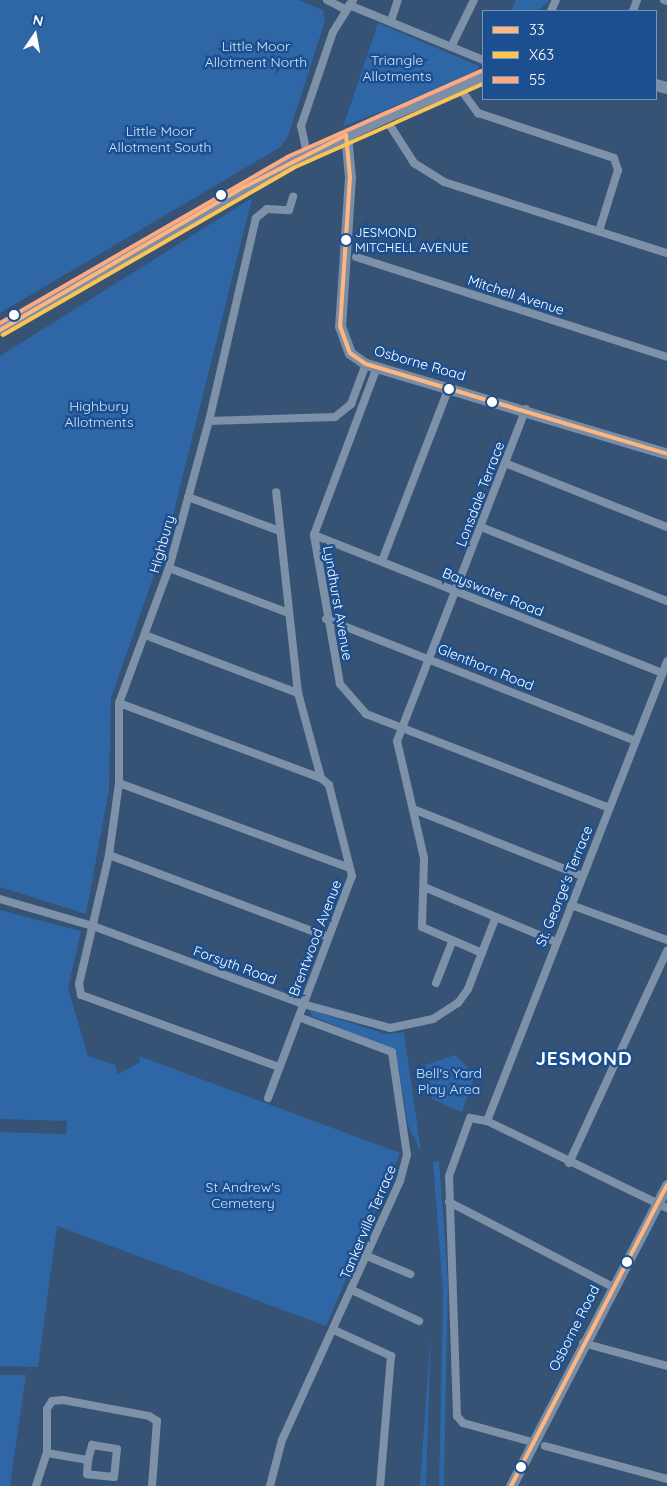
<!DOCTYPE html>
<html>
<head>
<meta charset="utf-8">
<style>
  body { margin:0 }
  #map { position:relative; width:667px; height:1486px; overflow:hidden; background:#365274; font-family:Quicksand,sans-serif }
  div>[style] { position:absolute }
  [style*='--x'] { left:calc(var(--x)*1px); top:calc(var(--y)*1px); width:calc(var(--w)*1px); rotate:calc(var(--a)*1deg) }
  .green>* { inset:0; background:#2f66a5 }
  .minor>* { height:8px; margin:-4px; padding:0 4px; transform-origin:4px; border-radius:4px; background:#7d92a8 }
  .secondary>* { height:11px; margin:-5.5px; padding:0 5.5px; transform-origin:5.5px; border-radius:5.5px; background:#798da4 }
  .primary>* { height:12px; margin:-6px; padding:0 6px; transform-origin:6px; border-radius:6px; background:#7d8ea7 }
  .bus-1>* { height:4px; margin:-2px; padding:0 2px; transform-origin:2px; border-radius:2px; background:#ffb580 }
  .bus-2>* { height:4px; margin:-2px; padding:0 2px; transform-origin:2px; border-radius:2px; background:#fcc553 }
  .bus-3>* { height:4px; margin:-2px; padding:0 2px; transform-origin:2px; border-radius:2px; background:#ffa980 }
  .dots>* { width:14px; height:14px; translate:-50% -50%; box-sizing:border-box; border:2px solid #1b4f8f; border-radius:50% }
  span { translate:-50% -50%; white-space:nowrap; text-align:center; line-height:1.15; -webkit-text-stroke:5px #1b4f8f; paint-order:stroke }
  .bus-label { font-size:13px; color:#fff }
  .left { translate:0 -50%; text-align:left }
  .park-label { font-size:14px; color:#cfe3fa }
  .street-label { font-size:14px; color:#fff }
  .district-label { font-size:19px; color:#fff; font-weight:700; letter-spacing:1px }
  .legend { position:absolute; left:482px; top:10px; width:175px; height:90px; box-sizing:border-box; background:#1b4f8f; border:1px solid #7695bc; margin:0; padding:6px 9px; list-style:none; font-size:15px; color:#fff }
  .legend li { display:flex; align-items:center; gap:10px; height:25px }
  .legend b { width:25px; border:1px solid #7695bc }
  .north { position:absolute; left:10px; top:10px; width:50px; height:50px; -webkit-text-stroke:4px #1b4f8f; paint-order:stroke; rotate:12deg; font-size:14px; font-weight:700; line-height:20px; text-align:center; color:#fff }
  .north::after { content:''; display:block; margin:auto; width:18px; height:22px; background:#fff; clip-path:polygon(50% 0,100% 100%,50% 72%,0 100%) }
</style>
</head>
<body>
<div id="map">
  <div class="green">
    <i style="clip-path:polygon(0 0,299px 0,323px 10px,325px 21px,287px 139px,279px 148px,0 313px)"></i>
    <i style="clip-path:polygon(516px 0,550px 0,538px 11px,511px 11px)"></i>
    <i style="clip-path:polygon(378px 23px,479px 66px,477px 73px,343px 127px)"></i>
    <i style="clip-path:polygon(252px 198px,169px 532px,111px 698px,109px 789px,86px 914px,0 887px,0 356px)"></i>
    <i style="clip-path:polygon(0 910px,81px 931px,68px 988px,88px 1056px,115px 1065px,118px 1074px,140px 1062px,139px 1056px,400px 1153px,326px 1326px,57px 1226px,38px 1367px,0 1366px,0 1132px,66px 1134px,67px 1121px,0 1119px)"></i>
    <i style="clip-path:polygon(310px 1010px,386px 1034px,404px 1032px,421px 1152px,408px 1125px,396px 1051px,312px 1016px)"></i>
    <i style="clip-path:polygon(455px 1055px,475px 1074px,462px 1112px,432px 1099px,425px 1065px)"></i>
    <i style="clip-path:polygon(439px 1161px,448px 1281px,444px 1486px,439px 1486px,443px 1292px,433px 1162px)"></i>
    <i style="clip-path:polygon(431px 1329px,426px 1486px,420px 1486px)"></i>
    <i style="clip-path:polygon(0 1375px,26px 1375px,10px 1486px,0 1486px)"></i>
  </div>
  <div class="minor">
    <i style="--x:327;--y:0;--w:20;--a:27"></i>
    <i style="--x:664;--y:0;--w:3;--a:18"></i>
    <i style="--x:349;--y:5;--w:145;--a:22.3"></i>
    <i style="--x:551;--y:11;--w:12;--a:-66"></i>
    <i style="--x:633;--y:11;--w:12;--a:-70"></i>
    <i style="--x:391;--y:21;--w:22;--a:-72"></i>
    <i style="--x:451;--y:47;--w:52;--a:-63.9"></i>
    <i style="--x:464;--y:94;--w:24;--a:54"></i>
    <i style="--x:478;--y:113;--w:143;--a:18.3"></i>
    <i style="--x:614;--y:158;--w:13;--a:72"></i>
    <i style="--x:618;--y:170;--w:64;--a:107.3"></i>
    <i style="--x:391;--y:127;--w:43;--a:57.4"></i>
    <i style="--x:414;--y:163;--w:36;--a:32"></i>
    <i style="--x:444;--y:182;--w:234;--a:17.7"></i>
    <i style="--x:307;--y:154;--w:29;--a:-102"></i>
    <i style="--x:301;--y:126;--w:99;--a:-71.2"></i>
    <i style="--x:333;--y:32;--w:38;--a:-58"></i>
    <i style="--x:356;--y:257;--w:327;--a:17.8"></i>
    <i style="--x:377;--y:367;--w:179;--a:110.6"></i>
    <i style="--x:314;--y:535;--w:151;--a:80.1"></i>
    <i style="--x:340;--y:684;--w:40;--a:49"></i>
    <i style="--x:366;--y:714;--w:261;--a:21.1"></i>
    <i style="--x:209;--y:421;--w:126;--a:-1.8"></i>
    <i style="--x:335;--y:417;--w:21;--a:-39"></i>
    <i style="--x:351;--y:404;--w:43;--a:-69.4"></i>
    <i style="--x:505;--y:463;--w:174;--a:21.6"></i>
    <i style="--x:188;--y:497;--w:95;--a:20.3"></i>
    <i style="--x:481;--y:527;--w:200;--a:21.7"></i>
    <i style="--x:314;--y:535;--w:374;--a:21.6"></i>
    <i style="--x:382;--y:561;--w:186;--a:-68.9"></i>
    <i style="--x:169;--y:568;--w:125;--a:20.6"></i>
    <i style="--x:326;--y:619;--w:333;--a:21.5"></i>
    <i style="--x:145;--y:635;--w:164;--a:20.8"></i>
    <i style="--x:119;--y:703;--w:215;--a:20.4"></i>
    <i style="--x:119;--y:783;--w:246;--a:20.2"></i>
    <i style="--x:413;--y:809;--w:182;--a:21.6"></i>
    <i style="--x:109;--y:855;--w:234;--a:20.5"></i>
    <i style="--x:424;--y:887;--w:143;--a:22.6"></i>
    <i style="--x:0;--y:899;--w:97;--a:16.2"></i>
    <i style="--x:93;--y:926;--w:224;--a:20.4"></i>
    <i style="--x:303;--y:1004;--w:90;--a:15.4"></i>
    <i style="--x:390;--y:1028;--w:44;--a:-11.8"></i>
    <i style="--x:433;--y:1019;--w:30;--a:-33"></i>
    <i style="--x:458;--y:1003;--w:17;--a:-54"></i>
    <i style="--x:468;--y:989;--w:75;--a:-68.9"></i>
    <i style="--x:571;--y:905;--w:102;--a:20"></i>
    <i style="--x:482;--y:953;--w:65;--a:-156.6"></i>
    <i style="--x:422;--y:927;--w:69;--a:-88.3"></i>
    <i style="--x:424;--y:858;--w:120;--a:-103"></i>
    <i style="--x:397;--y:741;--w:356;--a:-68.8"></i>
    <i style="--x:436;--y:983;--w:44;--a:-68.7"></i>
    <i style="--x:279;--y:1067;--w:211;--a:-160"></i>
    <i style="--x:81;--y:995;--w:11;--a:-100"></i>
    <i style="--x:79;--y:984;--w:132;--a:-76.9"></i>
    <i style="--x:109;--y:855;--w:73;--a:-82.1"></i>
    <i style="--x:119;--y:783;--w:80;--a:-90"></i>
    <i style="--x:119;--y:703;--w:144;--a:-69.7"></i>
    <i style="--x:169;--y:568;--w:152;--a:-74.8"></i>
    <i style="--x:209;--y:421;--w:208;--a:-77"></i>
    <i style="--x:256;--y:218;--w:14;--a:-39"></i>
    <i style="--x:267;--y:209;--w:22;--a:3"></i>
    <i style="--x:289;--y:210;--w:14;--a:-73"></i>
    <i style="--x:268;--y:1098;--w:237;--a:-69.3"></i>
    <i style="--x:352;--y:876;--w:94;--a:-104.2"></i>
    <i style="--x:329;--y:785;--w:11;--a:-139"></i>
    <i style="--x:321;--y:778;--w:88;--a:-105.1"></i>
    <i style="--x:298;--y:693;--w:202;--a:-96.2"></i>
    <i style="--x:487;--y:1121;--w:494;--a:-68.6"></i>
    <i style="--x:569;--y:1163;--w:234;--a:-65.2"></i>
    <i style="--x:449;--y:1202;--w:185;--a:27.4"></i>
    <i style="--x:367;--y:1256;--w:47;--a:22.7"></i>
    <i style="--x:352;--y:1290;--w:74;--a:24.8"></i>
    <i style="--x:334;--y:1330;--w:63;--a:24.5"></i>
    <i style="--x:391;--y:1356;--w:130;--a:94.8"></i>
    <i style="--x:583;--y:1343;--w:87;--a:15.3"></i>
    <i style="--x:532;--y:1442;--w:72;--a:-164.6"></i>
    <i style="--x:463;--y:1423;--w:9;--a:-131"></i>
    <i style="--x:457;--y:1416;--w:240;--a:-91.9"></i>
    <i style="--x:449;--y:1176;--w:62;--a:-70.1"></i>
    <i style="--x:470;--y:1118;--w:17;--a:10"></i>
    <i style="--x:487;--y:1121;--w:200;--a:25.8"></i>
    <i style="--x:545;--y:1446;--w:126;--a:15.1"></i>
    <i style="--x:47;--y:1453;--w:42;--a:9.7"></i>
    <i style="--x:88;--y:1460;--w:16;--a:-75"></i>
    <i style="--x:92;--y:1445;--w:25;--a:9"></i>
    <i style="--x:117;--y:1449;--w:28;--a:96"></i>
    <i style="--x:114;--y:1477;--w:27;--a:-174"></i>
    <i style="--x:87;--y:1474;--w:14;--a:-86"></i>
    <i style="--x:36;--y:1486;--w:35;--a:-72"></i>
    <i style="--x:47;--y:1453;--w:44;--a:-90"></i>
    <i style="--x:47;--y:1409;--w:9;--a:-58"></i>
    <i style="--x:52;--y:1401;--w:11;--a:-5"></i>
    <i style="--x:63;--y:1400;--w:87;--a:10.5"></i>
    <i style="--x:149;--y:1416;--w:9;--a:32"></i>
    <i style="--x:157;--y:1421;--w:65;--a:94.4"></i>
    <i style="--x:270;--y:1486;--w:48;--a:-75.4"></i>
    <i style="--x:282;--y:1440;--w:285;--a:-65.5"></i>
    <i style="--x:400;--y:1181;--w:27;--a:-75"></i>
    <i style="--x:407;--y:1155;--w:104;--a:-98.3"></i>
    <i style="--x:392;--y:1052;--w:99;--a:-159.4"></i>
  </div>
  <div class="secondary">
    <i style="--x:346;--y:135;--w:42;--a:84.6"></i>
    <i style="--x:350;--y:177;--w:149;--a:93.8"></i>
    <i style="--x:340;--y:326;--w:29;--a:70"></i>
    <i style="--x:350;--y:353;--w:19;--a:35"></i>
    <i style="--x:366;--y:364;--w:314;--a:16.6"></i>
    <i style="--x:511;--y:1486;--w:339;--a:-62.6"></i>
  </div>
  <div class="primary">
    <i style="--x:656;--y:85;--w:11;--a:15"></i>
    <i style="--x:0;--y:330;--w:335;--a:-30.1"></i>
    <i style="--x:290;--y:162;--w:106;--a:-25.1"></i>
    <i style="--x:386;--y:117;--w:105;--a:-22.4"></i>
  </div>
  <div class="bus-1">
    <i style="--x:346;--y:135;--w:42;--a:84.6"></i>
    <i style="--x:350;--y:177;--w:149;--a:93.8"></i>
    <i style="--x:340;--y:326;--w:29;--a:70"></i>
    <i style="--x:350;--y:353;--w:19;--a:35"></i>
    <i style="--x:366;--y:364;--w:314;--a:16.6"></i>
    <i style="--x:0;--y:330;--w:283;--a:-30.4"></i>
    <i style="--x:244;--y:187;--w:114;--a:-27"></i>
    <i style="--x:511;--y:1486;--w:339;--a:-62.6"></i>
  </div>
  <div class="bus-2">
    <i style="--x:3;--y:335;--w:335;--a:-29.9"></i>
    <i style="--x:293;--y:168;--w:208;--a:-23.9"></i>
  </div>
  <div class="bus-3">
    <i style="--x:0;--y:323;--w:332;--a:-30"></i>
    <i style="--x:287;--y:157;--w:212;--a:-23.9"></i>
  </div>
  <div class="dots">
    <i style="left:221px;top:195px;background:#fff"></i>
    <i style="left:346px;top:240px;background:#fff"></i>
    <i style="left:14px;top:315px;background:#fff"></i>
    <i style="left:449px;top:389px;background:#fff"></i>
    <i style="left:492px;top:402px;background:#fff"></i>
    <i style="left:627px;top:1262px;background:#fff"></i>
    <i style="left:521px;top:1467px;background:#fff"></i>
  </div>
  <div class="bus-label">
    <span class="left" style="left:355px;top:240px">JESMOND<br>MITCHELL AVENUE</span>
  </div>
  <div class="park-label">
    <span style="left:256px;top:54px">Little Moor<br>Allotment North</span>
    <span style="left:397px;top:68px">Triangle<br>Allotments</span>
    <span style="left:160px;top:139px">Little Moor<br>Allotment South</span>
    <span style="left:99px;top:414px">Highbury<br>Allotments</span>
    <span style="left:449px;top:1081px">Bell's Yard<br>Play Area</span>
    <span style="left:243px;top:1195px">St Andrew's<br>Cemetery</span>
  </div>
  <div class="street-label">
    <span style="left:516px;top:295px;rotate:18deg">Mitchell Avenue</span>
    <span style="left:420px;top:363px;rotate:16deg">Osborne Road</span>
    <span style="left:480px;top:494px;rotate:-69deg">Lonsdale Terrace</span>
    <span style="left:162px;top:544px;rotate:-74deg">Highbury</span>
    <span style="left:493px;top:592px;rotate:22deg">Bayswater Road</span>
    <span style="left:338px;top:603px;rotate:80deg">Lyndhurst Avenue</span>
    <span style="left:486px;top:667px;rotate:22deg">Glenthorn Road</span>
    <span style="left:564px;top:886px;rotate:-68deg">St. George's Terrace</span>
    <span style="left:315px;top:938px;rotate:-69deg">Brentwood Avenue</span>
    <span style="left:235px;top:965px;rotate:20deg">Forsyth Road</span>
    <span style="left:368px;top:1222px;rotate:-67deg">Tankerville Terrace</span>
    <span style="left:574px;top:1328px;rotate:-63deg">Osborne Road</span>
  </div>
  <div class="district-label">
    <span style="left:584px;top:1059px">JESMOND</span>
  </div>
  <ul class="legend">
  <li><b style="height:6px;background:#ffb580"></b>33</li>
  <li><b style="height:6px;background:#fcc553"></b>X63</li>
  <li><b style="height:6px;background:#ffa980"></b>55</li>
  </ul>
  <div class="north">N</div>
</div>
</body>
</html>
